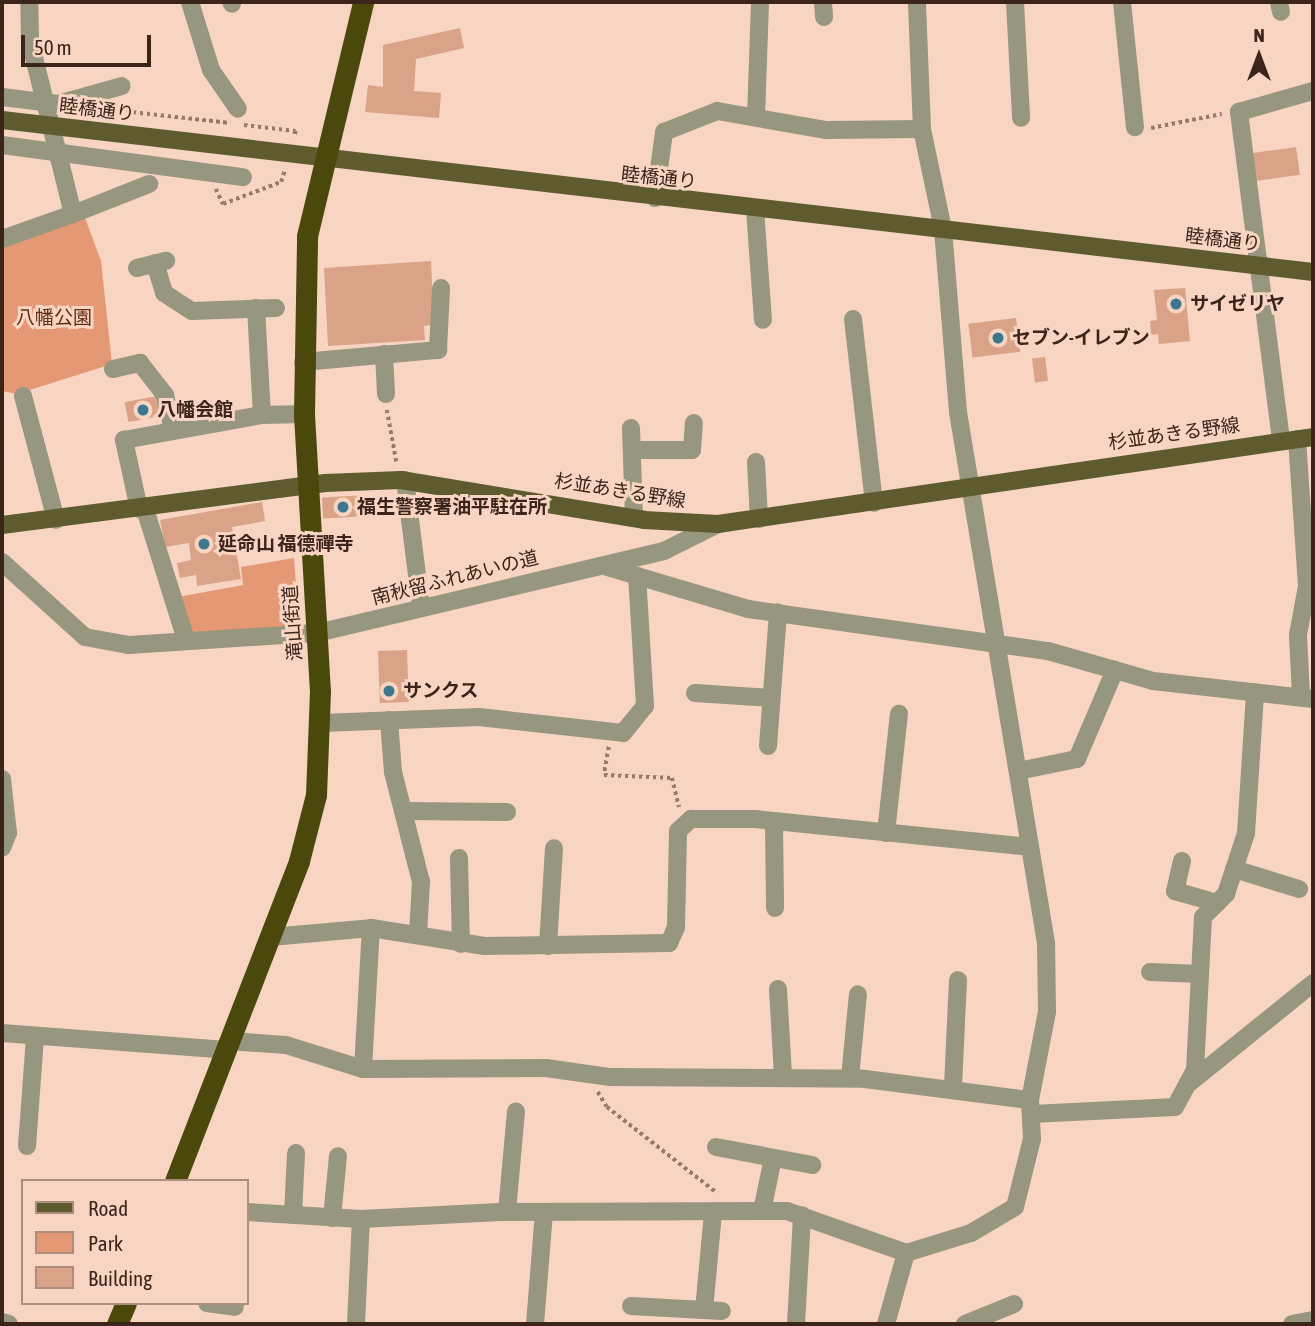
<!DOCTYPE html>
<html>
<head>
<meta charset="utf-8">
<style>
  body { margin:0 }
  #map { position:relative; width:1315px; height:1326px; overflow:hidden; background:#f8d4c3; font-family:"Asap Condensed","Noto Sans JP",sans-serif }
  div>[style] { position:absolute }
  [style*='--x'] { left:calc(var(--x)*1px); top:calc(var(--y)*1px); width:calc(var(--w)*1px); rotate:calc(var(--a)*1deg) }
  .green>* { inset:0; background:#e49974 }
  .building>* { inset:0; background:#daa287; transform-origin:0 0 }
  .path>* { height:3.5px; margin-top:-1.75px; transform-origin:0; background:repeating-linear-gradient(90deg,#977a6c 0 3.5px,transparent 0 7px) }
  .minor>* { height:18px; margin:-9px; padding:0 9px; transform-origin:9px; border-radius:9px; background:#97967e }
  .major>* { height:18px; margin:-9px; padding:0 9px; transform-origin:9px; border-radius:9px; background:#5e5c2f }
  .highway>* { height:21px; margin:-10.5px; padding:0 10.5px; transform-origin:10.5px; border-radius:10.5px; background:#4a480b }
  .dots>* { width:19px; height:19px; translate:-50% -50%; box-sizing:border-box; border:4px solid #f8d4c3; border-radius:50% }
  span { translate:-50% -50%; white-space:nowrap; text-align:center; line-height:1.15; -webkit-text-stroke:6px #f8d4c3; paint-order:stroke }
  .street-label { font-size:19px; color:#3b251a }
  .poi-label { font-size:19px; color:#3b251a; font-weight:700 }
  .left { translate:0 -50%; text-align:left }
  .park-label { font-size:19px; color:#612e11 }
  .frame { position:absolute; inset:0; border:4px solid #3b251a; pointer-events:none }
  .legend { position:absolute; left:21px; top:1179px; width:228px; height:126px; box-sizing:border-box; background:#f8d4c3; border:2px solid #ac8e7f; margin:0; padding:9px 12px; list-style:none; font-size:21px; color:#3b251a }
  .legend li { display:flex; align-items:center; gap:14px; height:35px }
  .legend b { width:35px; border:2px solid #ac8e7f }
  .north { position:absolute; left:1224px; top:21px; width:70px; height:70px; -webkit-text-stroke:5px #f8d4c3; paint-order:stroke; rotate:0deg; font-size:19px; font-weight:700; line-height:28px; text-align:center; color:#3b251a }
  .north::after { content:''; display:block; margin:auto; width:24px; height:32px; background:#3b251a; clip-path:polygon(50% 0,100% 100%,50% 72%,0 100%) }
  .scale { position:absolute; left:21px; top:35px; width:130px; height:32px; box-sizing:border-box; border:4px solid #3b251a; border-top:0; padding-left:9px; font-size:21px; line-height:24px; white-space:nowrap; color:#3b251a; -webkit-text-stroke:5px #f8d4c3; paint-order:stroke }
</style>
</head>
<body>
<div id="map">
  <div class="green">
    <i style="clip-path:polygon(84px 215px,101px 261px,112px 364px,17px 394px,2px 391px,2px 248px)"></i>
    <i style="clip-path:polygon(294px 558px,299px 630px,190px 637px,178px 597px,243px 585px,241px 567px)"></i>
  </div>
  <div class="building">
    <i style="clip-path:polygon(460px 28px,464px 48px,416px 59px,414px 91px,441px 93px,439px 118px,365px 112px,368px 85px,383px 87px,383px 45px)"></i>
    <i style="left:1296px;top:147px;width:28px;height:46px;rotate:82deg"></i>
    <i style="clip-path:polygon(431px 261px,434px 325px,424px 326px,425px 340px,328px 346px,324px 268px)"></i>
    <i style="clip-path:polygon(1185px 288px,1190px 341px,1159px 344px,1158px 334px,1151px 335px,1150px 321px,1157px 320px,1154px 290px)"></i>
    <i style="left:1016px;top:318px;width:34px;height:48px;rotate:83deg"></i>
    <i style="left:1045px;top:357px;width:24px;height:13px;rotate:83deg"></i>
    <i style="left:157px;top:396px;width:20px;height:33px;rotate:79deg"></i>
    <i style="left:368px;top:495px;width:21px;height:46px;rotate:87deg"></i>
    <i style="clip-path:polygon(262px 502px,265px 521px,232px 527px,241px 579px,197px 586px,196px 575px,180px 578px,177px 563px,191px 560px,189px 543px,165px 547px,160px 520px)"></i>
    <i style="left:407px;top:650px;width:52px;height:29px;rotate:88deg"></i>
  </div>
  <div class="path">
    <i style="--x:105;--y:109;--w:126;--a:6.4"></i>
    <i style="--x:244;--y:125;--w:52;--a:6.6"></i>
    <i style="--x:296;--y:131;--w:7;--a:106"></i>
    <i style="--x:1151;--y:128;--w:72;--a:-11.2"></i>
    <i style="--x:216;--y:189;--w:17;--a:65"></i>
    <i style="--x:223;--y:204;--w:62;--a:-20.8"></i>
    <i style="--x:281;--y:182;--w:14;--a:-73"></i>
    <i style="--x:387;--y:410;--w:55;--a:79.5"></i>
    <i style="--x:609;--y:747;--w:28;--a:100"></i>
    <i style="--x:604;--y:775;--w:68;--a:2.5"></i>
    <i style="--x:672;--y:778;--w:30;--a:76"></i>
    <i style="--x:598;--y:1092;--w:17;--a:59"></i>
    <i style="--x:607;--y:1107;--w:140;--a:38"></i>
  </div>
  <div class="minor">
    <i style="--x:190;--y:2;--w:71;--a:72.8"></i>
    <i style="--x:211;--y:70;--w:47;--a:55.3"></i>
    <i style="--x:231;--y:2;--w:2;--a:63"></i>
    <i style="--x:823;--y:2;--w:15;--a:86"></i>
    <i style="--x:1015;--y:2;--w:116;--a:87"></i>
    <i style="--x:1122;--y:2;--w:126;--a:84.1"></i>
    <i style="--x:1279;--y:2;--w:10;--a:79"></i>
    <i style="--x:2;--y:97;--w:56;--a:7.1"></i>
    <i style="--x:58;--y:104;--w:66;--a:-15.7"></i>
    <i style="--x:756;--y:117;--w:115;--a:-88"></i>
    <i style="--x:2;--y:145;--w:243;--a:7.6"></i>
    <i style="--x:655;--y:198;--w:67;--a:-82.2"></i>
    <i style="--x:664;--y:132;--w:57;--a:-21.6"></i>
    <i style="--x:717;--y:111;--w:111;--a:9.9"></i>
    <i style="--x:826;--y:130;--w:96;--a:-0.6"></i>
    <i style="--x:755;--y:209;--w:111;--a:85.9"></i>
    <i style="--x:73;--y:214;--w:82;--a:-21.5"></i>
    <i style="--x:2;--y:239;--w:75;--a:-19.4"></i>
    <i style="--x:73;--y:214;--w:178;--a:-104"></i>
    <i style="--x:30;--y:41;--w:39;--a:-91"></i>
    <i style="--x:155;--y:263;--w:31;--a:73"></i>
    <i style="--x:164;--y:293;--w:33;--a:33"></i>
    <i style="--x:192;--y:311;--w:84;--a:-2"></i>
    <i style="--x:137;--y:268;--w:30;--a:-14"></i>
    <i style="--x:256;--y:308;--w:107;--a:86.8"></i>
    <i style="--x:853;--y:319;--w:185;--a:83.5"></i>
    <i style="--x:384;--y:354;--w:40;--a:87.1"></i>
    <i style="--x:303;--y:362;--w:136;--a:-5.1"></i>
    <i style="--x:438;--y:350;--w:62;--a:-87.2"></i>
    <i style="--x:113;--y:369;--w:28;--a:-13"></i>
    <i style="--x:140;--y:363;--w:41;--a:52"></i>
    <i style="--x:165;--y:395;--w:35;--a:77"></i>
    <i style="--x:23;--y:396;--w:128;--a:75.1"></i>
    <i style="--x:631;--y:428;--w:90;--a:88.1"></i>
    <i style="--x:1297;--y:439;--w:147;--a:86.1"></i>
    <i style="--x:1307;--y:586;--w:50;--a:100.4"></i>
    <i style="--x:1298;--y:635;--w:62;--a:87.2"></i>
    <i style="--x:1281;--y:440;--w:331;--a:-97.3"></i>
    <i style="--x:1239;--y:112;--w:77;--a:-15.8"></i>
    <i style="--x:632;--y:450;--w:60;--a:0"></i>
    <i style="--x:692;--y:450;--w:27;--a:-86"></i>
    <i style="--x:756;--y:462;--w:57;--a:87"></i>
    <i style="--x:405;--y:480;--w:128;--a:82.8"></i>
    <i style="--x:139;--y:509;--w:71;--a:-102.3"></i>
    <i style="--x:124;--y:440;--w:140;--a:-10.3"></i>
    <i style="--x:262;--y:415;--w:42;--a:-1.4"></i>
    <i style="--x:145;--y:509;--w:137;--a:72.6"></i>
    <i style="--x:2;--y:562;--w:112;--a:42.1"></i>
    <i style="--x:85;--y:637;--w:45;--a:10.3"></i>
    <i style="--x:129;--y:645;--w:188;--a:-3.7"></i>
    <i style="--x:317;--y:633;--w:357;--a:-13.3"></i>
    <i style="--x:664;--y:551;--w:60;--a:-26.6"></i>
    <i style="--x:607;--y:567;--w:147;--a:16.6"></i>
    <i style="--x:748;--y:609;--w:303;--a:8"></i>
    <i style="--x:1048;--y:651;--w:109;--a:15.9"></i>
    <i style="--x:1153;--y:681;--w:161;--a:6.4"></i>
    <i style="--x:695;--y:693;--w:76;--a:3.8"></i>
    <i style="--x:389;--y:720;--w:52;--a:85.6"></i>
    <i style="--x:393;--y:772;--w:114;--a:75.7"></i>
    <i style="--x:421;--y:882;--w:52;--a:93.3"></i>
    <i style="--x:321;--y:723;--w:158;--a:-2.2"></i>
    <i style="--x:479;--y:717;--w:145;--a:6.3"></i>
    <i style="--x:623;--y:733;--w:35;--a:-51"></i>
    <i style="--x:645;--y:706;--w:130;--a:-93.5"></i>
    <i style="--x:768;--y:746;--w:134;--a:-85.7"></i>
    <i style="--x:1018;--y:771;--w:60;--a:-11.5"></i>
    <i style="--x:1077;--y:759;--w:97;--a:-66.9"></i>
    <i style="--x:2;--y:779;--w:54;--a:83.7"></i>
    <i style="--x:8;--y:833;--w:16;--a:112"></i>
    <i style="--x:403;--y:811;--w:104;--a:0.6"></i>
    <i style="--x:774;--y:822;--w:86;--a:89.3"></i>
    <i style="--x:886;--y:833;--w:120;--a:-83.8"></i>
    <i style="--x:459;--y:858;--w:86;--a:88.7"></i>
    <i style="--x:1182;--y:861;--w:31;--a:103"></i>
    <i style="--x:1175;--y:891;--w:44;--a:15.9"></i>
    <i style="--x:1234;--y:869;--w:68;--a:17.1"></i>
    <i style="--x:271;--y:937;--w:100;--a:-5.1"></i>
    <i style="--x:371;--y:928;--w:115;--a:9"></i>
    <i style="--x:485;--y:946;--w:184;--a:-0.9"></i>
    <i style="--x:669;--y:943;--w:17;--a:-66"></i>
    <i style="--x:676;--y:927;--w:96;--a:-88.8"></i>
    <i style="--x:678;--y:831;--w:18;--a:-43"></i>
    <i style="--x:691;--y:819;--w:64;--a:0"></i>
    <i style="--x:755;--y:819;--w:276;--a:5.8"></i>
    <i style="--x:548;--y:946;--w:98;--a:-86.5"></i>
    <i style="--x:1150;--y:972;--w:50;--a:2.3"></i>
    <i style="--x:778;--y:989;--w:88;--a:86.7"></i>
    <i style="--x:2;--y:1033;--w:225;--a:4.3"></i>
    <i style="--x:229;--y:1041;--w:57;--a:4"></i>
    <i style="--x:286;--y:1045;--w:81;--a:17.3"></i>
    <i style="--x:363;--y:1069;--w:183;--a:-0.3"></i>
    <i style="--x:546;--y:1068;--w:65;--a:8"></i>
    <i style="--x:610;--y:1077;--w:255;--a:0.4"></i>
    <i style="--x:865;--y:1079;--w:166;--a:7.3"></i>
    <i style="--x:363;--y:1069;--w:141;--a:-86.8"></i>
    <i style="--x:850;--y:1078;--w:84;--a:-84.6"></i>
    <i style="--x:1188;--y:1084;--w:161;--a:-38.9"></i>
    <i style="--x:953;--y:1086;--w:106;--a:-87.3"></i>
    <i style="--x:1032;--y:1114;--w:143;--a:-2.8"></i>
    <i style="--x:1175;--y:1107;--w:42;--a:-61.6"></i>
    <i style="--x:1195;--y:1070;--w:153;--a:-87"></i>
    <i style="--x:1203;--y:917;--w:33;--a:-45"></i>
    <i style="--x:1226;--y:894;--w:64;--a:-71.8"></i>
    <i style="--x:1246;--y:833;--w:141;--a:-86.3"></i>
    <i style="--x:27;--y:1146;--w:110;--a:-85.8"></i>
    <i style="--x:716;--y:1147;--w:98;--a:10.6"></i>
    <i style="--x:762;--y:1211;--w:54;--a:-78.3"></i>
    <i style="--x:247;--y:1212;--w:114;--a:3.5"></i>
    <i style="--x:361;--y:1219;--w:139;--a:-2.9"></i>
    <i style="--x:500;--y:1212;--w:287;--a:-0.2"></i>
    <i style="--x:787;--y:1211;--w:126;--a:19.4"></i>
    <i style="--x:906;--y:1253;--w:68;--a:-17.1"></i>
    <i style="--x:971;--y:1233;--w:51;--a:-30.6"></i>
    <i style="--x:1015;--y:1207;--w:70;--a:-76"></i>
    <i style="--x:1032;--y:1139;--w:39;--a:-93"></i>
    <i style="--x:1030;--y:1100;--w:90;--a:-79.1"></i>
    <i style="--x:1047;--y:1012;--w:69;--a:-90.8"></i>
    <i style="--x:1046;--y:943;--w:538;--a:-99.41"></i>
    <i style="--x:958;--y:412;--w:184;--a:-94.7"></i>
    <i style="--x:943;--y:229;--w:102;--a:-101.9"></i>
    <i style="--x:922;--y:129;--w:127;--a:-92.3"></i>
    <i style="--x:507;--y:1212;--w:101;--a:-84.9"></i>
    <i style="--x:293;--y:1215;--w:62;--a:-87.2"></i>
    <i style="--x:332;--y:1218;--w:62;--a:-84.5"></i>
    <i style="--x:207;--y:1303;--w:28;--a:8"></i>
    <i style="--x:631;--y:1306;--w:91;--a:3.1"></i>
    <i style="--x:704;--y:1310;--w:97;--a:-84.7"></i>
    <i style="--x:2;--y:1322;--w:7;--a:16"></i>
    <i style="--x:356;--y:1324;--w:105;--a:-87.3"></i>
    <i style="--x:535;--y:1324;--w:111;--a:-85.4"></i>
    <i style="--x:796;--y:1324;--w:109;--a:-86.8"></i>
    <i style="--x:886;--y:1324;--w:74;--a:-74.3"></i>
    <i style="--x:965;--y:1324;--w:53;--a:-22.2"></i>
    <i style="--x:1292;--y:1324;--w:21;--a:-11"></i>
  </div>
  <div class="major">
    <i style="--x:2;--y:120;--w:1320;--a:6.61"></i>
    <i style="--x:2;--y:525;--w:326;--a:-7.4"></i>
    <i style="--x:325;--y:483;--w:76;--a:-2.3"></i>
    <i style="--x:401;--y:480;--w:246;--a:9.3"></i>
    <i style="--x:644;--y:520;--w:74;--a:3.1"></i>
    <i style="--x:718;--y:524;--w:601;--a:-8.32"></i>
  </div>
  <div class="highway">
    <i style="--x:175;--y:1181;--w:343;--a:-68.8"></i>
    <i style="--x:299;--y:861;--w:68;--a:-75.6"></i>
    <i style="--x:316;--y:795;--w:103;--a:-87.8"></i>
    <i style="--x:320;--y:692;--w:278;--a:-93.3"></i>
    <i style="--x:304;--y:414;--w:178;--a:-89"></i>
    <i style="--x:307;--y:236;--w:241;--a:-76.5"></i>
    <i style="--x:117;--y:1324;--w:23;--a:-67"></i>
  </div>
  <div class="dots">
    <i style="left:1176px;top:304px;background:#3c778f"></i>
    <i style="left:998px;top:338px;background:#3c778f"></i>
    <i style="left:143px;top:410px;background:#3c778f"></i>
    <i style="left:343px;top:507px;background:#3c778f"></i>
    <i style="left:204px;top:544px;background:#3c778f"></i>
    <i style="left:389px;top:691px;background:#3c778f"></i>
  </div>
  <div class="street-label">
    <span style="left:97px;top:110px;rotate:7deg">睦橋通り</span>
    <span style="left:659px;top:178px;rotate:6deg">睦橋通り</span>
    <span style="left:1223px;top:240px;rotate:7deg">睦橋通り</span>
    <span style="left:1174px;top:434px;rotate:-8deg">杉並あきる野線</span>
    <span style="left:620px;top:491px;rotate:9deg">杉並あきる野線</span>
    <span style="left:455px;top:578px;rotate:-14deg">南秋留ふれあいの道</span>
    <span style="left:293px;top:623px;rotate:-94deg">滝山街道</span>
  </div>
  <div class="poi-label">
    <span class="left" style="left:1190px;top:304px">サイゼリヤ</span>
    <span class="left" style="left:1012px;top:338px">セブン-イレブン</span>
    <span class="left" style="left:157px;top:410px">八幡会館</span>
    <span class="left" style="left:357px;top:507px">福生警察署油平駐在所</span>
    <span class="left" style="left:218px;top:544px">延命山 福德禪寺</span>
    <span class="left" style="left:403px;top:691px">サンクス</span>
  </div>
  <div class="park-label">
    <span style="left:54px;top:318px">八幡公園</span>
  </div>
  <div class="frame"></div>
  <ul class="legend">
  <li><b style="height:9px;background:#5e5c2f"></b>Road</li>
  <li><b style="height:19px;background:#e49974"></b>Park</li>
  <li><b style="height:19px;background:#daa287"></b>Building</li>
  </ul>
  <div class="north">N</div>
  <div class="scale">50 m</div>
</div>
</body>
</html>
